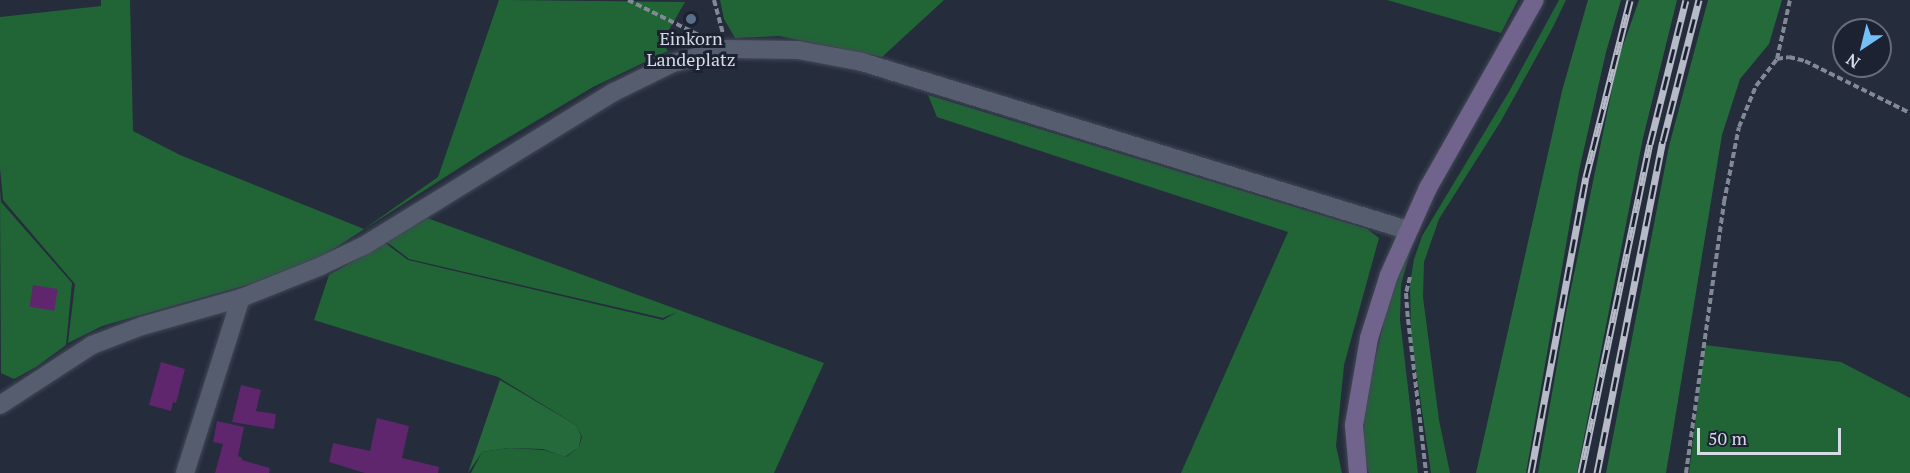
<!DOCTYPE html>
<html>
<head>
<meta charset="utf-8">
<style>
  body { margin:0 }
  #map { position:relative; width:1910px; height:473px; overflow:hidden; background:#252c3c; font-family:"PT Serif",serif }
  div>[style] { position:absolute }
  [style*='--x'] { left:calc(var(--x)*1px); top:calc(var(--y)*1px); width:calc(var(--w)*1px); rotate:calc(var(--a)*1deg) }
  .green>* { inset:0; background:#216537 }
  .forest>* { inset:0; background:#256a3b }
  .building>* { inset:0; background:#5f266d; transform-origin:0 0 }
  .path>* { height:4px; margin-top:-2px; transform-origin:0; background:repeating-linear-gradient(90deg,#828895 0 6px,transparent 0 9px) }
  .roads { filter:drop-shadow(0 0 2px #424856) drop-shadow(0 0 2px #424856) }
  .street>* { height:18px; margin:-9px; padding:0 9px; transform-origin:9px; border-radius:9px; background:#555d6f }
  .secondary>* { height:18px; margin:-9px; padding:0 9px; transform-origin:9px; border-radius:9px; background:#71648c }
  .rail>* { height:7px; margin-top:-3.5px; transform-origin:0; background:repeating-linear-gradient(90deg,#1c2232 0 14px,#b6bbc7 0 28px); box-sizing:border-box; border-block:2px solid #b6bbc7 }
  .dots>* { width:16px; height:16px; translate:-50% -50%; box-sizing:border-box; border:3px solid #1c2232; border-radius:50% }
  span { translate:-50% -50%; white-space:nowrap; text-align:center; line-height:1.15; -webkit-text-stroke:6px #1c2232; paint-order:stroke }
  .poi-label { font-size:18px; color:#d7dbe6 }
  .north { position:absolute; left:1832px; top:18px; width:60px; height:60px; box-sizing:border-box; background:#1c2232; border:2px solid #676c7a; border-radius:50%; rotate:215deg; font-size:16px; font-weight:700; line-height:24px; text-align:center; color:#d7dbe6 }
  .north::after { content:''; display:block; margin:auto; width:21px; height:27px; background:#74c0f6; clip-path:polygon(50% 0,100% 100%,50% 72%,0 100%) }
  .scale { position:absolute; left:1697px; top:428px; width:144px; height:27px; box-sizing:border-box; border:3px solid #d7dbe6; border-top:0; padding-left:8px; font-size:18px; line-height:21px; white-space:nowrap; color:#d7dbe6; -webkit-text-stroke:4px #1c2232; paint-order:stroke }
</style>
</head>
<body>
<div id="map">
  <div class="green">
    <i style="clip-path:polygon(101px 0,130px 0,133px 131px,180px 155px,364px 229px,438px 177px,499px 0,685px 2px,662px 42px,668px 51px,593px 87px,484px 152px,324px 255px,250px 284px,102px 326px,68px 343px,75px 284px,3px 200px,0 168px,0 17px,101px 6px)"></i>
    <i style="clip-path:polygon(720px 0,944px 0,882px 57px,779px 36px,735px 38px,724px 19px)"></i>
    <i style="clip-path:polygon(1387px 0,1518px 0,1501px 33px)"></i>
    <i style="clip-path:polygon(1559px 0,1566px 0,1553px 27px,1501px 121px,1439px 219px,1424px 262px,1423px 297px,1439px 420px,1450px 473px,1431px 473px,1411px 334px,1410px 283px,1414px 259px,1422px 236px,1510px 90px)"></i>
    <i style="clip-path:polygon(928px 95px,1367px 229px,1379px 238px,1344px 365px,1336px 446px,1342px 473px,1181px 473px,1288px 232px,937px 117px)"></i>
    <i style="clip-path:polygon(0 190px,1px 202px,72px 283px,66px 345px,36px 367px,14px 379px,1px 373px)"></i>
    <i style="clip-path:polygon(427px 218px,824px 363px,774px 473px,471px 473px,482px 452px,509px 448px,544px 450px,566px 457px,579px 447px,582px 437px,576px 425px,498px 377px,314px 320px,329px 275px,385px 243px,408px 260px,663px 320px,677px 312px,663px 318px,409px 259px,387px 242px)"></i>
    <i style="clip-path:polygon(1413px 240px,1401px 285px,1400px 320px,1418px 473px,1369px 473px,1364px 455px,1364px 409px,1388px 303px)"></i>
    <i style="clip-path:polygon(1705px 345px,1841px 362px,1910px 398px,1910px 473px,1689px 473px)"></i>
  </div>
  <div class="forest">
    <i style="clip-path:polygon(1588px 0,1621px 0,1606px 52px,1579px 171px,1526px 473px,1476px 473px,1562px 91px)"></i>
    <i style="clip-path:polygon(1639px 0,1677px 0,1643px 138px,1577px 473px,1538px 473px,1567px 308px,1618px 60px)"></i>
    <i style="clip-path:polygon(1708px 0,1782px 0,1769px 44px,1740px 79px,1722px 135px,1666px 473px,1606px 473px,1669px 146px)"></i>
    <i style="clip-path:polygon(500px 380px,576px 425px,581px 436px,579px 447px,565px 457px,543px 449px,508px 448px,482px 452px,468px 473px)"></i>
  </div>
  <div class="building">
    <i style="left:33px;top:285px;width:25px;height:22px;rotate:9deg"></i>
    <i style="clip-path:polygon(161px 362px,185px 369px,176px 403px,173px 402px,171px 411px,149px 405px)"></i>
    <i style="clip-path:polygon(241px 385px,261px 390px,256px 411px,276px 414px,274px 429px,232px 422px)"></i>
    <i style="clip-path:polygon(377px 418px,409px 426px,402px 458px,439px 467px,438px 473px,365px 473px,329px 462px,333px 443px,370px 451px)"></i>
    <i style="clip-path:polygon(217px 421px,244px 427px,238px 456px,242px 458px,242px 460px,270px 468px,269px 473px,215px 473px,223px 444px,213px 442px)"></i>
  </div>
  <div class="path">
    <i style="--x:628;--y:0;--w:84;--a:26.3"></i>
    <i style="--x:714;--y:0;--w:35;--a:75"></i>
    <i style="--x:1777;--y:59;--w:60;--a:-77.6"></i>
    <i style="--x:1410;--y:277;--w:16;--a:104"></i>
    <i style="--x:1406;--y:293;--w:26;--a:86"></i>
    <i style="--x:1408;--y:319;--w:155;--a:83.3"></i>
    <i style="--x:1686;--y:473;--w:274;--a:-82"></i>
    <i style="--x:1724;--y:202;--w:76;--a:-78.7"></i>
    <i style="--x:1739;--y:127;--w:44;--a:-67.5"></i>
    <i style="--x:1756;--y:86;--w:34;--a:-52"></i>
    <i style="--x:1777;--y:59;--w:12;--a:-9"></i>
    <i style="--x:1789;--y:57;--w:16;--a:14"></i>
    <i style="--x:1805;--y:61;--w:117;--a:26.3"></i>
  </div>
  <div class="roads">
    <div class="street">
      <i style="--x:0;--y:405;--w:110;--a:-33.1"></i>
      <i style="--x:92;--y:345;--w:53;--a:-20.8"></i>
      <i style="--x:142;--y:326;--w:103;--a:-15.8"></i>
      <i style="--x:241;--y:298;--w:86;--a:-21.8"></i>
      <i style="--x:321;--y:266;--w:49;--a:-25.5"></i>
      <i style="--x:365;--y:245;--w:292;--a:-31.6"></i>
      <i style="--x:614;--y:92;--w:66;--a:-26.2"></i>
      <i style="--x:673;--y:63;--w:56;--a:-14.5"></i>
      <i style="--x:727;--y:49;--w:71;--a:0.8"></i>
      <i style="--x:798;--y:50;--w:65;--a:10.6"></i>
      <i style="--x:862;--y:62;--w:570;--a:17.13"></i>
      <i style="--x:185;--y:473;--w:184;--a:-72.3"></i>
    </div>
    <div class="secondary">
      <i style="--x:1358;--y:473;--w:48;--a:-94.8"></i>
      <i style="--x:1354;--y:425;--w:88;--a:-80.2"></i>
      <i style="--x:1369;--y:338;--w:66;--a:-72.4"></i>
      <i style="--x:1389;--y:275;--w:95;--a:-65.9"></i>
      <i style="--x:1428;--y:188;--w:216;--a:-60.4"></i>
    </div>
  </div>
  <div class="rail">
    <i style="--x:1531;--y:473;--w:301;--a:-79.5"></i>
    <i style="--x:1586;--y:177;--w:182;--a:-76"></i>
    <i style="--x:1581;--y:473;--w:336;--a:-78.2"></i>
    <i style="--x:1650;--y:144;--w:148;--a:-76"></i>
    <i style="--x:1597;--y:473;--w:338;--a:-78.8"></i>
    <i style="--x:1663;--y:141;--w:146;--a:-75.7"></i>
  </div>
  <div class="dots">
    <i style="left:691px;top:19px;background:#5c6f8a"></i>
  </div>
  <div class="poi-label">
    <span style="left:691px;top:49px">Einkorn<br>Landeplatz</span>
  </div>
  <div class="north">N</div>
  <div class="scale">50 m</div>
</div>
</body>
</html>
